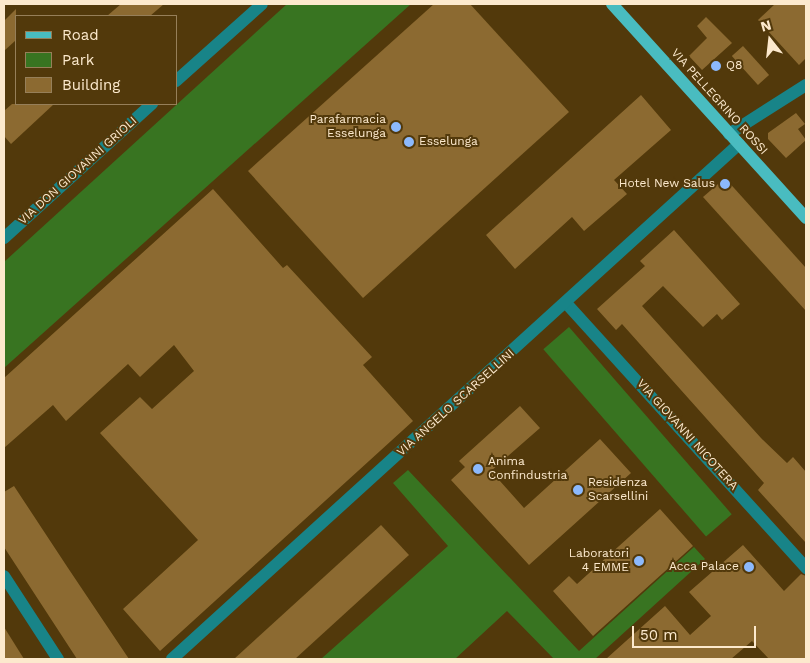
<!DOCTYPE html>
<html>
<head>
<meta charset="utf-8">
<style>
  body { margin:0 }
  #map { position:relative; width:810px; height:663px; overflow:hidden; background:#52390b; font-family:"Work Sans",sans-serif }
  div>[style] { position:absolute }
  [style*='--x'] { left:calc(var(--x)*1px); top:calc(var(--y)*1px); width:calc(var(--w)*1px); rotate:calc(var(--a)*1deg) }
  .green>* { inset:0; background:#387421; transform-origin:0 0 }
  .building>* { inset:0; background:#8c6a31; transform-origin:0 0 }
  .minor>* { height:12px; margin:-6px; padding:0 6px; transform-origin:6px; border-radius:6px; background:#188488 }
  .major>* { height:12px; margin:-6px; padding:0 6px; transform-origin:6px; border-radius:6px; background:#49bcc0 }
  .dots>* { width:14px; height:14px; translate:-50% -50%; box-sizing:border-box; border:2px solid #52390b; border-radius:50% }
  span { translate:-50% -50%; white-space:nowrap; text-align:center; line-height:1.15; -webkit-text-stroke:4px #52390b; paint-order:stroke }
  .poi-label { font-size:12px; color:#fce9cd }
  .left { translate:0 -50%; text-align:left }
  .right { translate:-100% -50%; text-align:right }
  .street-label { font-size:12px; color:#fce9cd }
  .frame { position:absolute; inset:0; border:5px solid #fce9cd; pointer-events:none }
  .legend { position:absolute; left:15px; top:15px; width:162px; height:90px; box-sizing:border-box; background:#52390b; border:1px solid #967f59; margin:0; padding:6px 9px; list-style:none; font-size:15px; color:#fce9cd }
  .legend li { display:flex; align-items:center; gap:10px; height:25px }
  .legend b { width:25px; border:1px solid #967f59 }
  .north { position:absolute; left:745px; top:15px; width:50px; height:50px; -webkit-text-stroke:4px #52390b; paint-order:stroke; rotate:344deg; font-size:14px; font-weight:700; line-height:20px; text-align:center; color:#fce9cd }
  .north::after { content:''; display:block; margin:auto; width:18px; height:22px; background:#fce9cd; clip-path:polygon(50% 0,100% 100%,50% 72%,0 100%) }
  .scale { position:absolute; left:632px; top:626px; width:124px; height:22px; box-sizing:border-box; border:2px solid #fce9cd; border-top:0; padding-left:6px; font-size:15px; line-height:18px; white-space:nowrap; color:#fce9cd; -webkit-text-stroke:4px #52390b; paint-order:stroke }
</style>
</head>
<body>
<div id="map">
  <div class="green">
    <i style="clip-path:polygon(287px 4px,411px 4px,4px 368px,4px 262px)"></i>
    <i style="left:569px;top:327px;width:248px;height:34px;rotate:49deg"></i>
    <i style="clip-path:polygon(408px 470px,579px 651px,694px 547px,705px 559px,595px 659px,554px 659px,507px 611px,455px 659px,321px 659px,448px 546px,393px 483px)"></i>
  </div>
  <div class="building">
    <i style="clip-path:polygon(121px 4px,164px 4px,150px 16px,107px 16px)"></i>
    <i style="clip-path:polygon(434px 4px,470px 4px,569px 112px,363px 298px,248px 171px)"></i>
    <i style="clip-path:polygon(775px 4px,806px 4px,806px 58px,799px 65px,758px 20px)"></i>
    <i style="clip-path:polygon(16px 9px,16px 40px,4px 51px,4px 21px)"></i>
    <i style="clip-path:polygon(706px 17px,732px 43px,702px 70px,689px 56px,707px 38px,697px 26px)"></i>
    <i style="left:743px;top:46px;width:39px;height:15px;rotate:48deg"></i>
    <i style="clip-path:polygon(641px 95px,671px 130px,614px 180px,627px 194px,584px 231px,572px 217px,515px 269px,486px 235px)"></i>
    <i style="clip-path:polygon(12px 104px,54px 104px,11px 144px,4px 136px,4px 111px)"></i>
    <i style="clip-path:polygon(796px 113px,805px 124px,798px 129px,806px 140px,786px 158px,768px 139px,768px 133px)"></i>
    <i style="clip-path:polygon(725px 178px,806px 268px,806px 311px,703px 197px)"></i>
    <i style="clip-path:polygon(213px 189px,283px 268px,287px 265px,372px 357px,363px 365px,413px 421px,160px 651px,123px 609px,198px 540px,100px 433px,140px 397px,152px 409px,194px 371px,174px 345px,140px 377px,128px 364px,66px 421px,53px 405px,4px 448px,4px 378px)"></i>
    <i style="clip-path:polygon(674px 230px,740px 304px,722px 320px,717px 314px,703px 327px,663px 286px,642px 306px,761px 438px,787px 463px,793px 457px,806px 472px,806px 543px,758px 490px,764px 483px,622px 324px,616px 330px,597px 309px,645px 266px,640px 261px)"></i>
    <i style="clip-path:polygon(520px 406px,540px 428px,491px 471px,524px 508px,600px 439px,631px 473px,529px 565px,451px 480px,465px 467px,459px 461px)"></i>
    <i style="clip-path:polygon(14px 486px,68px 568px,129px 659px,77px 659px,4px 547px,4px 492px)"></i>
    <i style="clip-path:polygon(660px 509px,693px 546px,593px 636px,553px 591px,569px 576px,577px 584px)"></i>
    <i style="clip-path:polygon(381px 525px,409px 555px,295px 659px,234px 659px)"></i>
    <i style="clip-path:polygon(743px 545px,784px 591px,801px 574px,806px 576px,806px 659px,769px 659px,752px 641px,731px 659px,606px 659px,665px 606px,690px 635px,711px 616px,689px 592px)"></i>
    <i style="clip-path:polygon(4px 627px,24px 659px,4px 659px)"></i>
  </div>
  <div class="minor">
    <i style="--x:176;--y:81;--w:115;--a:-41.8"></i>
    <i style="--x:729;--y:134;--w:91;--a:-32.5"></i>
    <i style="--x:4;--y:238;--w:200;--a:-42.2"></i>
    <i style="--x:566;--y:303;--w:358;--a:47.8"></i>
    <i style="--x:4;--y:576;--w:99;--a:57"></i>
    <i style="--x:172;--y:659;--w:766;--a:-42.25"></i>
  </div>
  <div class="major">
    <i style="--x:612;--y:4;--w:289;--a:47.8"></i>
  </div>
  <div class="dots">
    <i style="left:716px;top:66px;background:#8cb9fc"></i>
    <i style="left:396px;top:127px;background:#8cb9fc"></i>
    <i style="left:409px;top:142px;background:#8cb9fc"></i>
    <i style="left:725px;top:184px;background:#8cb9fc"></i>
    <i style="left:478px;top:469px;background:#8cb9fc"></i>
    <i style="left:578px;top:490px;background:#8cb9fc"></i>
    <i style="left:639px;top:561px;background:#8cb9fc"></i>
    <i style="left:749px;top:567px;background:#8cb9fc"></i>
  </div>
  <div class="poi-label">
    <span class="left" style="left:726px;top:66px">Q8</span>
    <span class="right" style="left:386px;top:127px">Parafarmacia<br>Esselunga</span>
    <span class="left" style="left:419px;top:142px">Esselunga</span>
    <span class="right" style="left:715px;top:184px">Hotel New Salus</span>
    <span class="left" style="left:488px;top:469px">Anima<br>Confindustria</span>
    <span class="left" style="left:588px;top:490px">Residenza<br>Scarsellini</span>
    <span class="right" style="left:629px;top:561px">Laboratori<br>4 EMME</span>
    <span class="right" style="left:739px;top:567px">Acca Palace</span>
  </div>
  <div class="street-label">
    <span style="left:719px;top:102px;rotate:48deg">VIA PELLEGRINO ROSSI</span>
    <span style="left:78px;top:171px;rotate:-42deg">VIA DON GIOVANNI GRIOLI</span>
    <span style="left:456px;top:403px;rotate:-42deg">VIA ANGELO SCARSELLINI</span>
    <span style="left:687px;top:435px;rotate:48deg">VIA GIOVANNI NICOTERA</span>
  </div>
  <div class="frame"></div>
  <ul class="legend">
  <li><b style="height:6px;background:#49bcc0"></b>Road</li>
  <li><b style="height:14px;background:#387421"></b>Park</li>
  <li><b style="height:14px;background:#8c6a31"></b>Building</li>
  </ul>
  <div class="north">N</div>
  <div class="scale">50 m</div>
</div>
</body>
</html>
